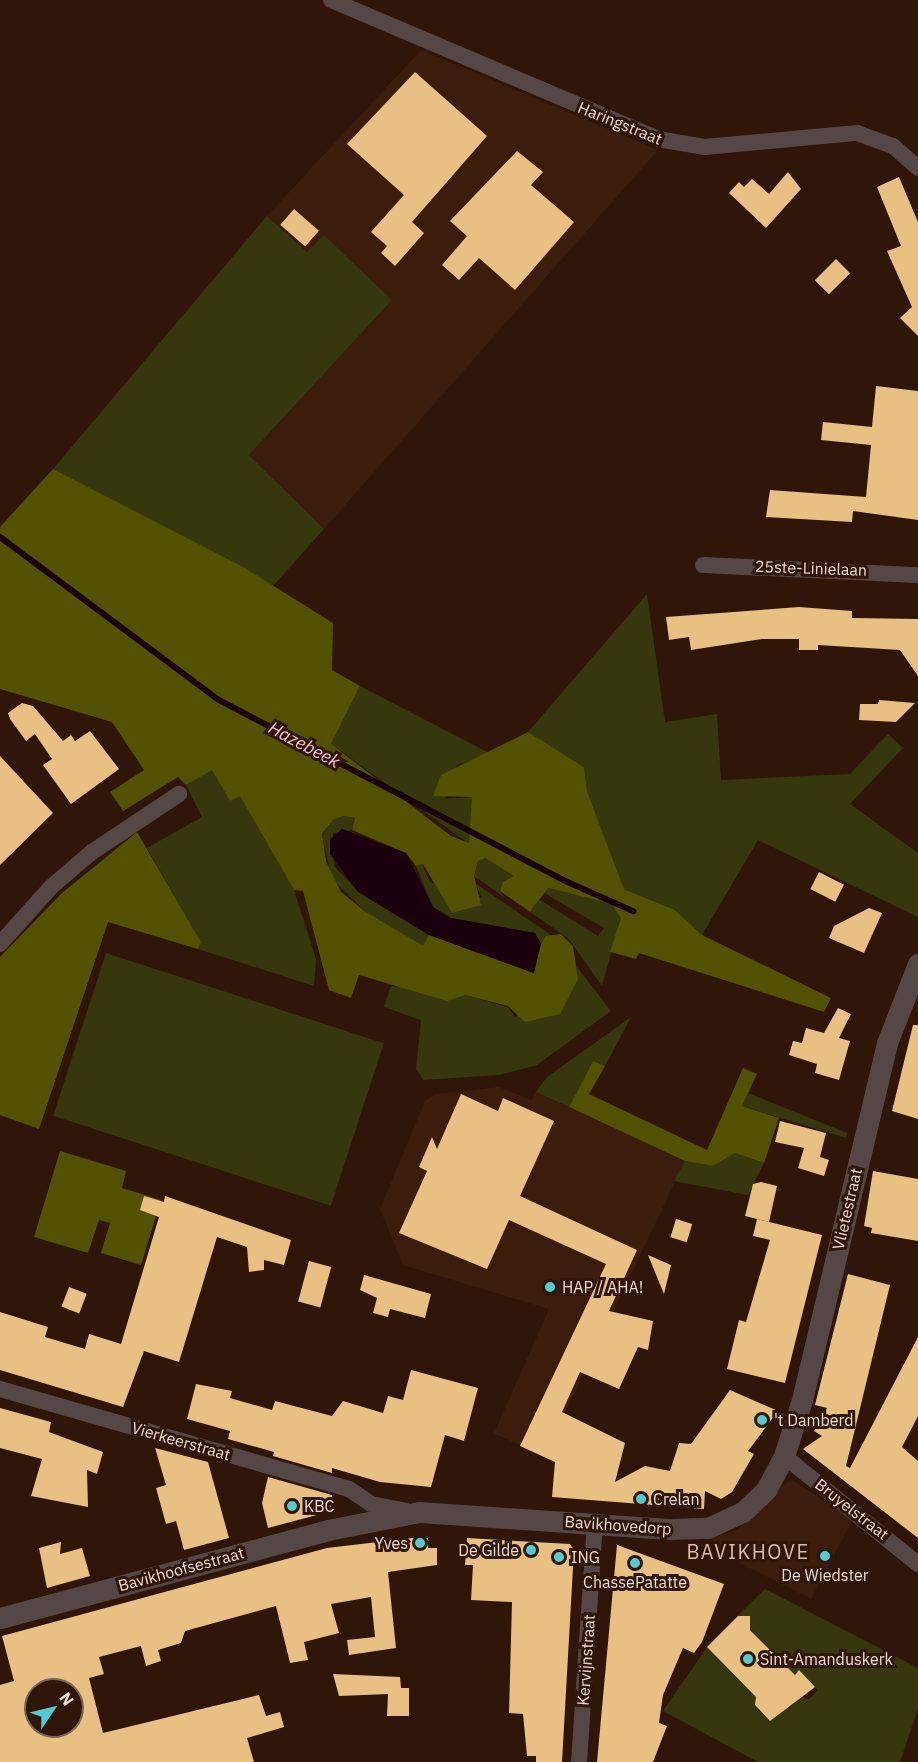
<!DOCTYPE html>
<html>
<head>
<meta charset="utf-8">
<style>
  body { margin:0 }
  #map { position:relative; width:918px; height:1762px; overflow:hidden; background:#2f1608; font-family:"IBM Plex Sans",sans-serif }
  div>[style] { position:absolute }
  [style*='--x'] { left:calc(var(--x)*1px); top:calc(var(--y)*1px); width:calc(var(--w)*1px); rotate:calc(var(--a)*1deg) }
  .built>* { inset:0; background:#3c1d0b }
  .green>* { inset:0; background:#37370e; transform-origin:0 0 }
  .forest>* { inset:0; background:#535200 }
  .water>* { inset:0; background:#1a000d }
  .stream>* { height:6px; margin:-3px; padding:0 3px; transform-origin:3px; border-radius:3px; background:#1a000d }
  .building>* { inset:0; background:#e8c081; transform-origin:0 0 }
  .minor>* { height:16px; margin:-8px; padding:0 8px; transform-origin:8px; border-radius:8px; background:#564747 }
  .tertiary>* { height:21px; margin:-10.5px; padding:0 10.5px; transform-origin:10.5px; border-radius:10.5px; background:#564747 }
  .dots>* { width:16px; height:16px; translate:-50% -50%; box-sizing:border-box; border:3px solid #2f1608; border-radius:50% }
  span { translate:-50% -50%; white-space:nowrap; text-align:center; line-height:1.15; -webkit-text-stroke:6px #2f1608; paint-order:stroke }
  .street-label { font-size:16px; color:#eddbd2 }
  .poi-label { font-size:16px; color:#eddbd2 }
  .left { translate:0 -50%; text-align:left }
  .right { translate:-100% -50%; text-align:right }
  .water-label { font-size:18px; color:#f7bfdb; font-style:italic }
  .quarter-label { font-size:20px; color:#ddbaa9; letter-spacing:1.5px }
  .north { position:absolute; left:24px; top:1678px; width:60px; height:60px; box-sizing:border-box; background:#2f1608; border:2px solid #7b6559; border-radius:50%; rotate:55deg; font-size:16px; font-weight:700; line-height:24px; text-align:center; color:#eddbd2 }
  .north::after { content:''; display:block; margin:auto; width:21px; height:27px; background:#51ccd3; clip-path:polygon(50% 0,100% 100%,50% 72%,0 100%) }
</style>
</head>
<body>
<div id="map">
  <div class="built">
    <i style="clip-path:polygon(421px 50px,658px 150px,324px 529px,249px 455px,392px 300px,324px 235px,307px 252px,267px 216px)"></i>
    <i style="clip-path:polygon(499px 1087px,531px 1100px,536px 1092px,685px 1161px,544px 1457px,494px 1433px,549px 1309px,403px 1265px,380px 1209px,425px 1101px,436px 1094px)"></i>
    <i style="clip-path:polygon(791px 1479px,853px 1519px,811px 1599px,722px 1554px,711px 1538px,738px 1529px)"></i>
  </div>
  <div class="green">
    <i style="clip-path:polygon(267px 216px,307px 252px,324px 235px,392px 300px,249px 455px,324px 529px,273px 586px,53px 469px)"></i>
    <i style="clip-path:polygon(647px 594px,665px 722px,717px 714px,721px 780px,850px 774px,888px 734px,903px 748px,850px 804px,918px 853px,918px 917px,758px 840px,702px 935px,675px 910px,624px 889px,587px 791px,584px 767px,528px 732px)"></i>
    <i style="clip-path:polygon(360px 686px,491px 754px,457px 765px,445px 799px,473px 797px,469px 844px,331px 744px)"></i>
    <i style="clip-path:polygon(212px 769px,230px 801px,240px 795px,294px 890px,316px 959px,314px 986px,198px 949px,201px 942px,147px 848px,202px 817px,186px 785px)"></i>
    <i style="clip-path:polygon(344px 816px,355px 818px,352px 830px,333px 833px,334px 866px,359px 892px,429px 935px,423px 947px,366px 912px,332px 879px,322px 835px,334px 819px)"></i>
    <i style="clip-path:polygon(485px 858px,515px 876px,500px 891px,504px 897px,474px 876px,478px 861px)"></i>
    <i style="clip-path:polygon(422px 864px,430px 882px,482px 898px,475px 883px,551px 935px,541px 944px,535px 933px,451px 918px,433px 907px,416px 866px)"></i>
    <i style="clip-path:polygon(548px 888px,612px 904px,621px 917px,602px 986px,568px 938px,530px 912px,540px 900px,598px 936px,604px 928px,544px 893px)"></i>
    <i style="left:106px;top:953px;width:292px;height:171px;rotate:18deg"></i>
    <i style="clip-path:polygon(577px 967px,611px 1011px,537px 1065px,499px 1075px,423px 1080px,416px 1069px,421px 1020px,384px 1007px,391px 986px,465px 995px,508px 1007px,515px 1017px,577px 979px)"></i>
    <i style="clip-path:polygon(631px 1017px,605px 1066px,593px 1061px,569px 1107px,536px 1092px,547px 1077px)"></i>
    <i style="clip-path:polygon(748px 1093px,847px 1133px,846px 1138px,742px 1106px)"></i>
    <i style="clip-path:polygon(735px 1153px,764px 1163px,748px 1195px,674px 1181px,685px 1161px,713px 1166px)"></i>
    <i style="clip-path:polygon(765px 1589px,918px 1668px,918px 1708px,900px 1762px,758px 1762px,663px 1711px,707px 1647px,759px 1700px,755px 1705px,769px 1720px,783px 1708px,790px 1709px,797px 1697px,809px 1699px,818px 1690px,799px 1671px,795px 1675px,748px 1627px,747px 1616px,737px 1616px)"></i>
  </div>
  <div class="forest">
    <i style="clip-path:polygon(53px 469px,245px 568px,333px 623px,332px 670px,360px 686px,331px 744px,451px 836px,469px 843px,472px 797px,433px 796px,441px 775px,528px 732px,584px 767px,587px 791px,624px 889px,675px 910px,702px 935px,831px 998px,824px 1012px,639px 953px,636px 959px,610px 952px,621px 918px,612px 904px,548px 888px,530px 912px,500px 891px,503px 882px,514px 876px,485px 858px,478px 861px,474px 876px,481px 905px,452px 913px,423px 864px,416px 866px,406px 853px,352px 830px,355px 818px,344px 816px,334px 819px,322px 834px,326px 861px,341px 892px,366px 912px,423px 946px,429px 935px,533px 973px,541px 944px,546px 936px,561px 934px,573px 946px,578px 979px,560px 1014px,525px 1022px,508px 1006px,465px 995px,447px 1001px,359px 975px,351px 998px,329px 990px,303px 891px,294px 890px,240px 796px,230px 801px,212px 770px,186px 785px,178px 777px,123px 811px,110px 792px,144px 770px,112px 722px,0 689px,0 527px)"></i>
    <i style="clip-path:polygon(137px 832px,201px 942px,198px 949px,108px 922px,39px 1129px,0 1115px,0 957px,62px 893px)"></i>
    <i style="clip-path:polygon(593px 1061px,605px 1066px,589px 1094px,707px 1150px,743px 1068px,757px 1074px,742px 1106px,779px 1118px,764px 1163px,735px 1153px,713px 1166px,685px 1161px,569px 1107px)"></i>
    <i style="clip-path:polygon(60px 1151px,126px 1171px,122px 1188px,161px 1200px,141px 1265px,101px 1253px,110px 1223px,99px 1220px,88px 1253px,34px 1237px)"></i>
  </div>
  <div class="water">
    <i style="clip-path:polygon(342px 829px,406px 853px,433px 907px,451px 918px,535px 933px,541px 944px,534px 973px,429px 935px,358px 892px,330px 854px,330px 839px)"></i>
  </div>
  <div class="stream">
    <i style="--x:0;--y:537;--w:271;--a:36.7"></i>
    <i style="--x:217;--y:699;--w:390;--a:27.6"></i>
    <i style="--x:563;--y:880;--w:77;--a:23.9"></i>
  </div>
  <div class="building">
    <i style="clip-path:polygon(415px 72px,487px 136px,412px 222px,424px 233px,395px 266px,381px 253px,387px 246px,371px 232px,404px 195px,347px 144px)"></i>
    <i style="clip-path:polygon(517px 151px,543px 172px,531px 185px,574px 222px,515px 290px,479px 258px,459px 280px,442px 265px,467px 236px,450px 221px)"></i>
    <i style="clip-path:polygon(788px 172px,801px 189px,766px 228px,729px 193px,739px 182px,744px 187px,752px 179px,769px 194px)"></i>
    <i style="clip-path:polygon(899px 177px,918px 222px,918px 336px,900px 318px,912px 307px,887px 251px,901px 246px,877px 187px)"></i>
    <i style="left:294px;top:209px;width:33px;height:21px;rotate:41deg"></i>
    <i style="left:836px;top:259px;width:20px;height:30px;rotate:45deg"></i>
    <i style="clip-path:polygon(876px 386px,918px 391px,918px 520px,853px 511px,852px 522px,766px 517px,770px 490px,866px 497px,871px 445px,821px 440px,823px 422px,872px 427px)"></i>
    <i style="clip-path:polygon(799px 607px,852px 611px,852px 618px,918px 619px,918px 676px,900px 650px,818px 645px,818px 650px,799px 650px,799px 639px,762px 639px,691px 650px,689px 637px,669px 640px,666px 617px)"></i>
    <i style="clip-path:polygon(879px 700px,915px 703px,896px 722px,859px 720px,860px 704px,878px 704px)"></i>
    <i style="clip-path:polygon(22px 703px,33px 706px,63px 741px,71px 735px,75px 741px,90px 731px,119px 769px,71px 804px,43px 765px,52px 759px,35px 734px,26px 741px,10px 719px,8px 713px)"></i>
    <i style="clip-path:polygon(0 756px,53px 813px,0 865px)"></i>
    <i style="left:819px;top:872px;width:28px;height:19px;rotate:27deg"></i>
    <i style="clip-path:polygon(869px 908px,882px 913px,864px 953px,829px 938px,834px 926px)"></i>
    <i style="clip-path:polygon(838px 1008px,851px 1014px,839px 1038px,850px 1041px,839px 1080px,815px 1073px,817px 1064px,789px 1055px,793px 1041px,802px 1043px,806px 1028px,824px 1033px)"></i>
    <i style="clip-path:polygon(913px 1025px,918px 1025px,918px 1119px,892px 1111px)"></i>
    <i style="clip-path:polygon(461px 1094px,498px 1111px,503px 1098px,554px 1121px,520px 1196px,637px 1250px,609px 1311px,653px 1321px,648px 1350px,638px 1347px,619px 1389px,580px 1372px,562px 1412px,625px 1443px,615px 1482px,645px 1466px,670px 1471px,679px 1443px,691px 1444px,730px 1390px,778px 1411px,748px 1451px,754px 1454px,732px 1492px,721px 1499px,705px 1491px,704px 1509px,552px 1497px,555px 1462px,520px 1446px,606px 1264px,509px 1220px,487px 1269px,399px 1233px,427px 1171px,419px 1167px,432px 1137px,437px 1149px)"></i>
    <i style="clip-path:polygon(780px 1121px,826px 1133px,820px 1157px,829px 1160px,824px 1176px,798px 1168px,804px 1148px,775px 1142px)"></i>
    <i style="clip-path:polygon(873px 1171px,918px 1179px,918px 1241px,871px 1233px,872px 1228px,864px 1226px)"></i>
    <i style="clip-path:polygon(761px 1182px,777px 1186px,769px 1222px,745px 1216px,753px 1184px)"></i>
    <i style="clip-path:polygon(144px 1196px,164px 1202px,165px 1196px,291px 1240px,284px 1265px,264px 1260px,264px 1270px,249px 1272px,247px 1247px,217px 1237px,179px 1362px,144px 1351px,123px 1407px,0 1370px,0 1312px,48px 1327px,45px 1337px,85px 1349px,89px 1334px,121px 1344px,159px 1217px,140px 1210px)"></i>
    <i style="left:676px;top:1219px;width:17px;height:19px;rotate:17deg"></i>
    <i style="clip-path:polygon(757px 1219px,822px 1235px,785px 1383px,727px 1369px,739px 1320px,746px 1322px,770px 1240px,753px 1236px)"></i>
    <i style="clip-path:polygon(648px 1255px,671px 1265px,664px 1294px)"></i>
    <i style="left:309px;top:1261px;width:23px;height:42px;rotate:15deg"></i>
    <i style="clip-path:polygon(848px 1274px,890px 1285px,846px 1466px,850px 1468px,918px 1337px,918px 1416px,902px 1447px,918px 1461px,918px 1538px,803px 1449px,822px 1436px,814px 1431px,827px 1408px,815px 1405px)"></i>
    <i style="clip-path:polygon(364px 1275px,431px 1294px,425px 1318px,390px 1309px,388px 1317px,373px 1313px,377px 1298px,360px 1290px)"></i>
    <i style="left:69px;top:1287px;width:19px;height:21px;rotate:21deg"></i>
    <i style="clip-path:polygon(411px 1370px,478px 1388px,464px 1441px,445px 1435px,431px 1487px,380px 1482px,332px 1468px,332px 1473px,273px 1456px,274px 1452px,228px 1439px,230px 1431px,187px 1419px,196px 1384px,232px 1391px,230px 1398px,272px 1410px,275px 1401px,332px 1416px,343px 1401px,383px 1413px,388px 1396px,403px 1400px)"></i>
    <i style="clip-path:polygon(0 1408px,51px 1422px,49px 1432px,103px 1452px,97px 1474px,87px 1470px,88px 1507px,31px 1496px,42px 1459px,0 1448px)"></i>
    <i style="clip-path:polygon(155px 1448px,208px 1462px,229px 1538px,184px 1550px,176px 1521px,166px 1524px,156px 1488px,166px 1485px)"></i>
    <i style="clip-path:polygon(268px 1477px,332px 1495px,332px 1511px,268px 1528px,262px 1503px)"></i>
    <i style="clip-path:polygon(evenodd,412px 1538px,428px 1538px,428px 1548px,437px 1548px,437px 1565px,388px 1572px,396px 1648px,349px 1655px,347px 1640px,375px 1637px,371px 1597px,331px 1604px,339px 1633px,304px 1642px,308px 1660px,290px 1663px,276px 1606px,185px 1631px,181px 1643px,158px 1650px,161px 1661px,146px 1666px,141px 1646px,99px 1657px,104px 1674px,89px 1678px,103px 1733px,259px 1695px,266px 1716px,280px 1712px,284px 1727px,247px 1738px,254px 1762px,0 1762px,0 1685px,14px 1681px,2px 1636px,327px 1548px,412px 1538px,36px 1690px,72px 1690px,72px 1726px,36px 1726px,36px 1690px)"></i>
    <i style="clip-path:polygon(467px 1538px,570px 1544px,574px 1550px,562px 1762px,536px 1762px,536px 1756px,527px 1756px,523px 1714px,509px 1713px,512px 1602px,471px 1600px,473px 1565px,465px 1565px)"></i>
    <i style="clip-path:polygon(61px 1542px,60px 1554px,82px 1548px,90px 1576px,47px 1588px,39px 1548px)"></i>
    <i style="clip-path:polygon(617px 1545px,724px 1584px,702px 1642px,694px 1653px,683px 1648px,663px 1695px,659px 1723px,667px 1726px,653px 1762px,597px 1762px)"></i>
    <i style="clip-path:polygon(738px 1616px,750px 1616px,750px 1630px,795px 1675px,799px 1670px,815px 1687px,770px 1721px,755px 1705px,756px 1697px,707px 1647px)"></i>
    <i style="clip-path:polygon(333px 1674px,400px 1677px,401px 1688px,409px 1688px,409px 1716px,387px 1716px,388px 1694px,339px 1696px)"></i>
  </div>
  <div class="minor">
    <i style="--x:331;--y:0;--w:355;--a:23"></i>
    <i style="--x:658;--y:139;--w:48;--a:9.7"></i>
    <i style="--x:705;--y:147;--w:153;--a:-5.3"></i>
    <i style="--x:857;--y:133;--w:38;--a:20"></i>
    <i style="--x:893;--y:146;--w:33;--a:41"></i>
    <i style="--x:703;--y:565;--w:215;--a:2.7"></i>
    <i style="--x:0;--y:944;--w:76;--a:-48.2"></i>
    <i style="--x:51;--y:887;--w:54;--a:-40.5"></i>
    <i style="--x:92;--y:852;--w:105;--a:-33.7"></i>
    <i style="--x:0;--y:1389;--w:363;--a:16"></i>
    <i style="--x:349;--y:1489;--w:27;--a:34"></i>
    <i style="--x:371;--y:1504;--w:36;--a:11"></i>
    <i style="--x:784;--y:1456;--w:172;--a:38.9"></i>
    <i style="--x:579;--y:1762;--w:241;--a:-86.2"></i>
  </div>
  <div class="tertiary">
    <i style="--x:0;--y:1618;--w:340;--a:-15"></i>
    <i style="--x:328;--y:1530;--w:93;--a:-11.2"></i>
    <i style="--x:419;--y:1512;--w:253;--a:3.9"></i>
    <i style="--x:671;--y:1529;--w:37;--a:-2"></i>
    <i style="--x:708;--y:1528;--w:38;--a:-25"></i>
    <i style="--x:743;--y:1512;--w:32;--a:-44"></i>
    <i style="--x:766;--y:1490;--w:38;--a:-62"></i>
    <i style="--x:784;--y:1456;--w:59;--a:-72.2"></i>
    <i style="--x:802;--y:1400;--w:367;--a:-76.6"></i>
    <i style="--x:887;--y:1043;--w:85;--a:-68.6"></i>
  </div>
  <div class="dots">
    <i style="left:550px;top:1287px;background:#51ccd3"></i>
    <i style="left:762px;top:1420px;background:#51ccd3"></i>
    <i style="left:641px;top:1499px;background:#51ccd3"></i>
    <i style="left:292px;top:1506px;background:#51ccd3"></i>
    <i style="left:420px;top:1543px;background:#51ccd3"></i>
    <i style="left:531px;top:1550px;background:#51ccd3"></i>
    <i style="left:825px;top:1556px;background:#51ccd3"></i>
    <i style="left:559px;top:1557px;background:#51ccd3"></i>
    <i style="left:635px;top:1563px;background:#51ccd3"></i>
    <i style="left:748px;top:1659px;background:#51ccd3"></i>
  </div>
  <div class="street-label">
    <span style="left:620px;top:123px;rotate:22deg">Haringstraat</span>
    <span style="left:811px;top:568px;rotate:2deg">25ste-Linielaan</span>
    <span style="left:847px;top:1209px;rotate:-77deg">Vlietestraat</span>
    <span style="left:181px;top:1441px;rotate:16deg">Vierkeerstraat</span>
    <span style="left:852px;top:1509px;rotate:38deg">Bruyelstraat</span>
    <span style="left:618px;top:1525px;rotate:4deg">Bavikhovedorp</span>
    <span style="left:181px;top:1569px;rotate:-15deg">Bavikhoofsestraat</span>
    <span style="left:586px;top:1660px;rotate:-86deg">Kervijnstraat</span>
  </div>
  <div class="poi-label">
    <span class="left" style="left:562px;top:1287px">HAP / AHA!</span>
    <span class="left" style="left:774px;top:1420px">'t Damberd</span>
    <span class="left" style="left:653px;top:1499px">Crelan</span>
    <span class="left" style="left:304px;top:1506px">KBC</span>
    <span class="right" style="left:408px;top:1543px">Yves</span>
    <span class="right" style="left:519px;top:1550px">De Gilde</span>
    <span class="left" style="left:571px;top:1557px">ING</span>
    <span style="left:825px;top:1575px">De Wiedster</span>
    <span style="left:635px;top:1582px">ChassePatatte</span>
    <span class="left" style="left:760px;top:1659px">Sint-Amanduskerk</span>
  </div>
  <div class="water-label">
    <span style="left:304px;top:745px;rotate:28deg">Hazebeek</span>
  </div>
  <div class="quarter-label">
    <span style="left:748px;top:1551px">BAVIKHOVE</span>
  </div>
  <div class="north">N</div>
</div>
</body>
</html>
